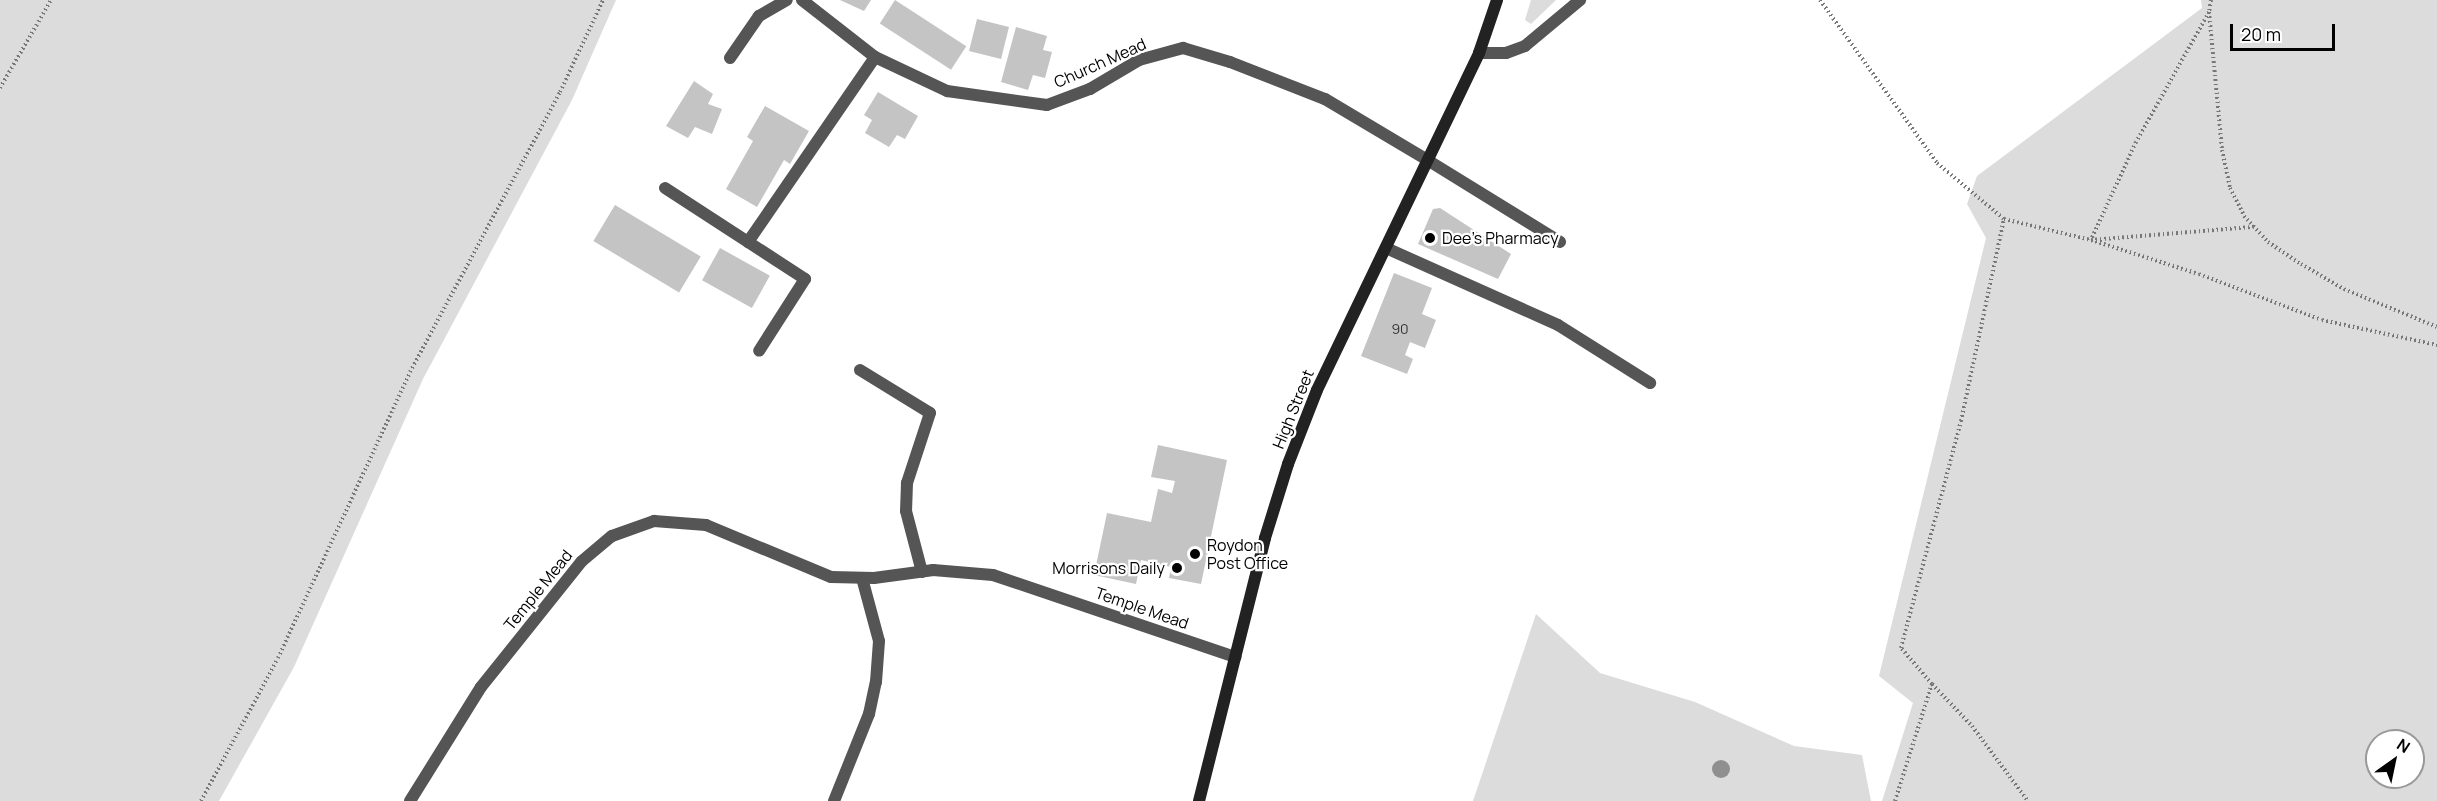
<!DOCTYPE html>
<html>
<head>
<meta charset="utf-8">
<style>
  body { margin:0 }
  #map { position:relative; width:2437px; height:801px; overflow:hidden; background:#fff; font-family:Manrope,sans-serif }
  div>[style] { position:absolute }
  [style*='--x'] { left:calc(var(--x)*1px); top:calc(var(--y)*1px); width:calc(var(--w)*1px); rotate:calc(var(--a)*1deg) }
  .green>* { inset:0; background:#dcdcdc }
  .building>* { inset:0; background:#c4c4c4; transform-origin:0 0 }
  .path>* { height:4px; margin-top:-2px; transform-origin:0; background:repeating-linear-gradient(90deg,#777 0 1.5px,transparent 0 4.5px) }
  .lane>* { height:12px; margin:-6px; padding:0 6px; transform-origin:6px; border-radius:6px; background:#555 }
  .street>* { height:12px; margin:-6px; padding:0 6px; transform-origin:6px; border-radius:6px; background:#555 }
  .secondary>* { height:12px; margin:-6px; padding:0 6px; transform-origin:6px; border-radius:6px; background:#222 }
  .trees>* { width:18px; height:18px; margin:-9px; border-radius:50%; background:#8f8f8f }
  .dots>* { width:16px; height:16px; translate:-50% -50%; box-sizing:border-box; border:3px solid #fff; border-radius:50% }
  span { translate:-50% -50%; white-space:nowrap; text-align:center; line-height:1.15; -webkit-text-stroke:4.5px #fff; paint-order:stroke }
  .number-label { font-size:14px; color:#313131 }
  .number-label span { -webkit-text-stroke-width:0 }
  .street-label { font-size:16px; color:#000 }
  .poi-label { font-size:16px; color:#000 }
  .left { translate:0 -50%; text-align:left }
  .right { translate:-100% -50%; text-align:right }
  .north { position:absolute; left:2365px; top:729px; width:60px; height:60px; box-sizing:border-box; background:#fff; border:2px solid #999; border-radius:50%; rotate:33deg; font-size:16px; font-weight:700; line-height:24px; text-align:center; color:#000 }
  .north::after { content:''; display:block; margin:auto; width:21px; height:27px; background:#000; clip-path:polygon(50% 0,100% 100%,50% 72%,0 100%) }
  .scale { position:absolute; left:2230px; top:24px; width:105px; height:27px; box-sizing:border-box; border:3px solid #000; border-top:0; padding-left:8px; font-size:18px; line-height:21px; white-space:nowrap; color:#000; -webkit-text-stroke:4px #fff; paint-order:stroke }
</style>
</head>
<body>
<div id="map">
  <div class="green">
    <i style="clip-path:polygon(0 0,616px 0,572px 100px,423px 379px,294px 667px,219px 801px,0 801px)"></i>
    <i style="clip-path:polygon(1531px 0,1556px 0,1531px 24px,1525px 20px)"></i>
    <i style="clip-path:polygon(evenodd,2201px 0,2437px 0,2437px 801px,1882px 801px,1913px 703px,1879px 676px,1986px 238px,1967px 204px,1977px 176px,2202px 8px,2201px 0,2377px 741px,2413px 741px,2413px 777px,2377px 777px,2377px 741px)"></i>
    <i style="clip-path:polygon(1536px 614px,1600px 673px,1695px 702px,1794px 746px,1862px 755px,1871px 801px,1473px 801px)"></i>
  </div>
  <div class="building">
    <i style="clip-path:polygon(840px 0,871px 0,864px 11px)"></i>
    <i style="left:895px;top:0;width:85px;height:28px;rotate:33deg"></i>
    <i style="left:977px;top:19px;width:33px;height:33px;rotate:14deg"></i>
    <i style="clip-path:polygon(1016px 27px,1047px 36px,1043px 50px,1052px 52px,1045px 78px,1033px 75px,1028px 90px,1001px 82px)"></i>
    <i style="clip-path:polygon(694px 81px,713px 94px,708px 104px,722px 109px,712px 134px,695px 127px,688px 138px,666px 126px)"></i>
    <i style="clip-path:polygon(878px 92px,918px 116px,905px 139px,897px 135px,889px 147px,865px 133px,872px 120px,864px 115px)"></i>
    <i style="clip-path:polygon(765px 106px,809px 131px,790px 164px,784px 160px,757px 207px,726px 189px,753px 141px,747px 137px)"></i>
    <i style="left:615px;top:205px;width:100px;height:42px;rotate:31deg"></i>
    <i style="clip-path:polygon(1440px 208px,1511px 254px,1498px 279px,1418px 244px,1433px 209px)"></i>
    <i style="left:720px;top:248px;width:57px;height:37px;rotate:29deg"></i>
    <i style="clip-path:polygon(1394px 273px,1432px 288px,1422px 314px,1436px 320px,1425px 348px,1410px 342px,1405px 355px,1413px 359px,1407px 374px,1361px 356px)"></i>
    <i style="clip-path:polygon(1158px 445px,1227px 460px,1201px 584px,1169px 578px,1171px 567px,1141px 560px,1136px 584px,1094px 575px,1107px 513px,1151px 522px,1158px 489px,1172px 493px,1175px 481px,1151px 477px)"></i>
  </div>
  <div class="path">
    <i style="--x:1820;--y:0;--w:201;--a:54.3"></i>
    <i style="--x:1937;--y:163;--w:87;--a:39.9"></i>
    <i style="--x:2004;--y:219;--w:89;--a:13.6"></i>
    <i style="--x:2091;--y:240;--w:113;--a:17.5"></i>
    <i style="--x:2199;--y:274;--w:131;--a:20.5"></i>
    <i style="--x:2322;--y:320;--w:118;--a:12.3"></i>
    <i style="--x:2211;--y:0;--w:12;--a:99"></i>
    <i style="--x:2209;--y:12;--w:149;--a:119.3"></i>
    <i style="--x:2136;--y:142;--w:108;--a:114.7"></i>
    <i style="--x:2091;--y:240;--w:164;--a:-4.6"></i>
    <i style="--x:2209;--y:12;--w:139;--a:84.6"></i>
    <i style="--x:2222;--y:150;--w:39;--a:78"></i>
    <i style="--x:2230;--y:188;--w:31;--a:63"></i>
    <i style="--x:2244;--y:216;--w:35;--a:47"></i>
    <i style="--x:2268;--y:242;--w:40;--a:34"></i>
    <i style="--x:2301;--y:264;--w:50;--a:30.2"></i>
    <i style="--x:2344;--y:289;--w:100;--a:22.2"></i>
    <i style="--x:0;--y:88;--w:102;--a:-59.9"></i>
    <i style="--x:1932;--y:684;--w:58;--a:46.4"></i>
    <i style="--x:1972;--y:726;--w:94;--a:53.3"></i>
    <i style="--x:201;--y:801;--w:162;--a:-61.7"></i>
    <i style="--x:278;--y:658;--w:315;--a:-65.2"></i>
    <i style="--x:410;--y:372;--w:318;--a:-61.8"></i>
    <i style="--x:560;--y:92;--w:102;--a:-64.9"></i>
    <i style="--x:1895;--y:801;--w:123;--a:-72.5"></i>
    <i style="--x:1932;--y:684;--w:48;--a:-130.7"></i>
    <i style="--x:1901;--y:648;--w:235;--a:-75.2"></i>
    <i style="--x:1961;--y:421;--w:207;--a:-78"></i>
  </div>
  <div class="lane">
    <i style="--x:730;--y:58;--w:51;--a:-55.4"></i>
    <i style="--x:759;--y:16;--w:32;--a:-30"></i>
    <i style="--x:1429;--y:161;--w:154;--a:31.7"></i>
    <i style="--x:665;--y:188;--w:167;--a:33"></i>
    <i style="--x:805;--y:279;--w:85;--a:122.6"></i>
    <i style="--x:1386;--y:248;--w:188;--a:24.1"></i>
    <i style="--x:1558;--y:325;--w:109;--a:32.2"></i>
    <i style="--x:860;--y:370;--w:82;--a:31.6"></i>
    <i style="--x:930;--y:413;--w:74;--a:108.2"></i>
    <i style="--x:907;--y:483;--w:28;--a:92"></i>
    <i style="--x:906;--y:511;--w:63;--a:75.3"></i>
  </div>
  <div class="street">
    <i style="--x:802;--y:0;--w:93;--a:38"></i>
    <i style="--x:875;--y:57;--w:80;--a:25.3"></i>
    <i style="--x:947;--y:91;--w:101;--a:8"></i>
    <i style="--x:1047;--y:105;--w:46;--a:-20.4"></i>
    <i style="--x:1090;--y:89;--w:57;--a:-30.6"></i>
    <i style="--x:1139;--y:60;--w:46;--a:-15.3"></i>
    <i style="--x:1183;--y:48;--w:49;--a:16.6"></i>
    <i style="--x:1230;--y:62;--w:102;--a:21.3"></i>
    <i style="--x:1325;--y:99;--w:121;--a:30.8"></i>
    <i style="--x:1479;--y:53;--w:27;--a:0"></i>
    <i style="--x:1506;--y:53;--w:20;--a:-20"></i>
    <i style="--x:1525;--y:46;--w:72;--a:-39.9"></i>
    <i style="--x:748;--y:242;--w:224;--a:-55.5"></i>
    <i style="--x:410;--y:801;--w:134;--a:-58.1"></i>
    <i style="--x:481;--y:687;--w:161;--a:-51.3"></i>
    <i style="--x:582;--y:561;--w:39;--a:-40"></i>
    <i style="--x:612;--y:536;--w:45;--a:-19.7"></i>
    <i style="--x:654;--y:521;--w:52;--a:4.4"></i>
    <i style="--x:706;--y:525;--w:135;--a:22.6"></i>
    <i style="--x:831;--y:577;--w:43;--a:1.3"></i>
    <i style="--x:874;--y:578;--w:60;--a:-7.7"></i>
    <i style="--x:933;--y:570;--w:60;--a:4.8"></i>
    <i style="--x:993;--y:575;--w:256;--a:18.7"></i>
    <i style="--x:834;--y:801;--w:94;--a:-68.1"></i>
    <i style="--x:869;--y:714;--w:33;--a:-78"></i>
    <i style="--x:876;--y:682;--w:41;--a:-85.8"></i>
    <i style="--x:879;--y:641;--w:65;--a:-105.1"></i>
  </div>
  <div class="secondary">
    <i style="--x:1199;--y:801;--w:271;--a:-75.9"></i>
    <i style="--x:1265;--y:538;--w:77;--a:-72.7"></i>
    <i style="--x:1288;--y:464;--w:79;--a:-68.6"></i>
    <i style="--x:1317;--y:390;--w:374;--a:-64.3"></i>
    <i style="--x:1479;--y:53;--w:56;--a:-71.2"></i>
  </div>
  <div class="trees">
    <i style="left:1721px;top:769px"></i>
  </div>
  <div class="dots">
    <i style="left:1430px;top:238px;background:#000"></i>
    <i style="left:1195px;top:554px;background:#000"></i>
    <i style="left:1177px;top:568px;background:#000"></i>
  </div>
  <div class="number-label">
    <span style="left:1400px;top:329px">90</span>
  </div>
  <div class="street-label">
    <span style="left:1100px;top:63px;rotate:-24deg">Church Mead</span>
    <span style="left:1293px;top:409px;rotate:-68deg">High Street</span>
    <span style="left:538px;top:590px;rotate:-51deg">Temple Mead</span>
    <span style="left:1142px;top:608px;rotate:19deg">Temple Mead</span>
  </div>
  <div class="poi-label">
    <span class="left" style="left:1442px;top:238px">Dee's Pharmacy</span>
    <span class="left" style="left:1207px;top:554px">Roydon<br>Post Office</span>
    <span class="right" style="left:1165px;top:568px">Morrisons Daily</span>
  </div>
  <div class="north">N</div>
  <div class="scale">20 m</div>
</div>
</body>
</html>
